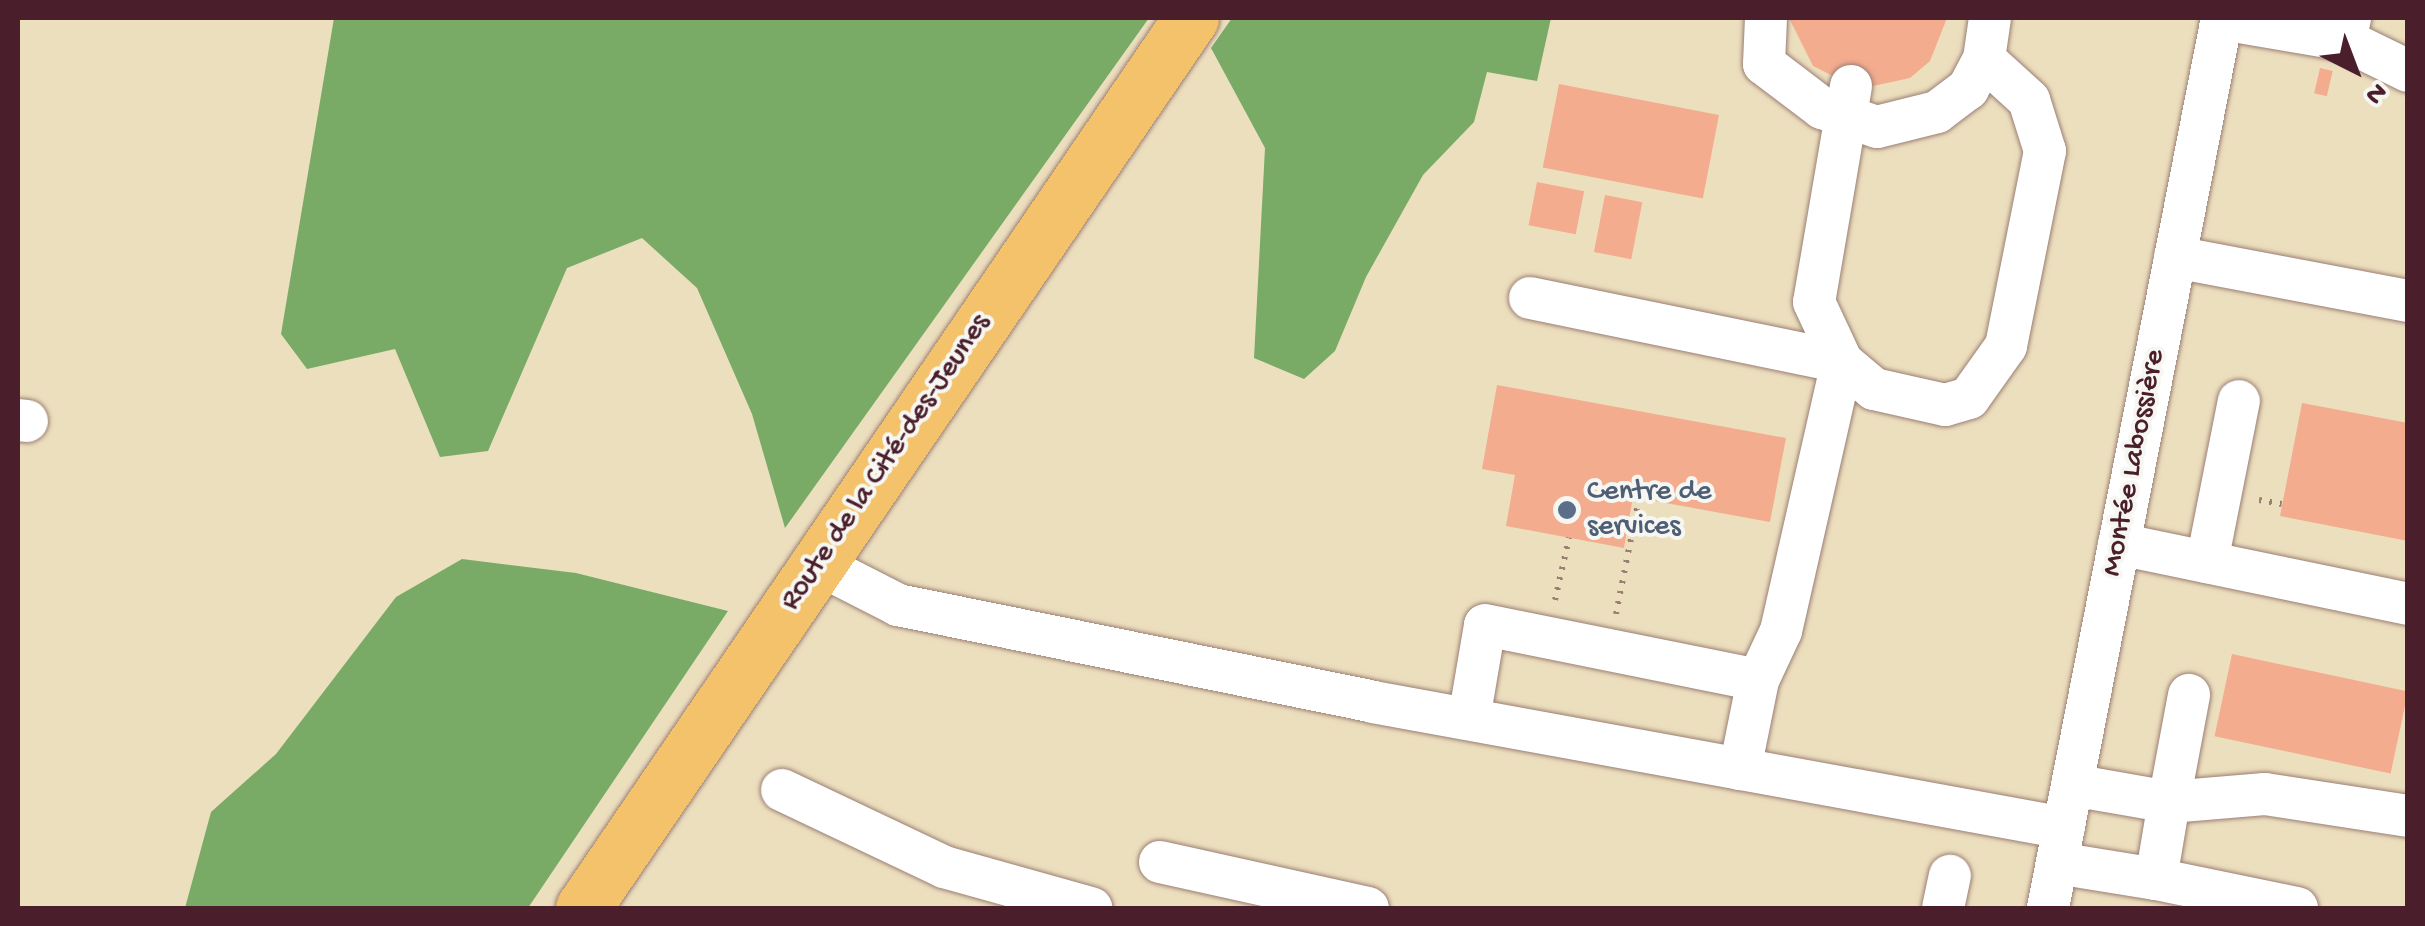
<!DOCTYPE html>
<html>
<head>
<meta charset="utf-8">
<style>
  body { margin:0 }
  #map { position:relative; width:2425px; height:926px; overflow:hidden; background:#ecdfbe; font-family:"Gochi Hand",sans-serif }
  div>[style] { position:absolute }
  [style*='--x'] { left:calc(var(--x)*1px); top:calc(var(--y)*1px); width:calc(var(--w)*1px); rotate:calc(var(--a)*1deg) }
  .forest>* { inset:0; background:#79ab66 }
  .building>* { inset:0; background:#f3ac8e; transform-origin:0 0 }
  .path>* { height:6px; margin-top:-3px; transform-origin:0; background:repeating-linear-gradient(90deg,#9b7f74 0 2.5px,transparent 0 10.5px) }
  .roads { filter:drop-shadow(0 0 2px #9b7f74) drop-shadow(0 0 2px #9b7f74) }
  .minor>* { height:42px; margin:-21px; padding:0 21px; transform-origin:21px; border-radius:21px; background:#fff }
  .major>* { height:55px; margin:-27.5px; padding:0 27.5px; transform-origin:27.5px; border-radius:27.5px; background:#f3c26a }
  .dots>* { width:28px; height:28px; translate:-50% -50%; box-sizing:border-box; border:5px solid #f6f6f2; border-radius:50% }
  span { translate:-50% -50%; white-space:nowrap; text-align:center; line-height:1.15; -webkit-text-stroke:8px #f6f6f2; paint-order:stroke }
  .street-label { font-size:30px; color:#4a1f2b }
  .service-label { font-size:30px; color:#4e5e75 }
  .left { translate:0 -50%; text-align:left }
  .frame { position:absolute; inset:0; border:20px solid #4a1f2b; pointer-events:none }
  .north { position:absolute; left:2305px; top:20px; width:100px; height:100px; -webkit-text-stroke:8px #f6f6f2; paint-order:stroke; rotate:138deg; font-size:28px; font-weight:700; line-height:40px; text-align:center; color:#4a1f2b }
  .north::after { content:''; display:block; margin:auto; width:35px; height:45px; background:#4a1f2b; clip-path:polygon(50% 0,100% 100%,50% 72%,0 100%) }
</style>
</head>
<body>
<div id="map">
  <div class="forest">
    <i style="clip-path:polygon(334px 18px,1149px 18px,785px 528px,752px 414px,697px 288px,642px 238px,567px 268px,488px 451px,440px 457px,395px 349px,307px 369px,281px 334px)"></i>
    <i style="clip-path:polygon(1232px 18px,1551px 18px,1537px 81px,1487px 72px,1474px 122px,1423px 175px,1366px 277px,1335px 351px,1304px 379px,1254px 358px,1265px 148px,1211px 48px)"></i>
    <i style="clip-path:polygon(462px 559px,576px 573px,728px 611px,528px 908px,185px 908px,211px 812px,276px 754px,396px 597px)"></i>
  </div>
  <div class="building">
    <i style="clip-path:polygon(1789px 18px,1947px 18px,1930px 61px,1910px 78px,1859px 89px,1813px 66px)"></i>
    <i style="left:2320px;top:68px;width:13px;height:26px;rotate:13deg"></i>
    <i style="left:1559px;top:84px;width:163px;height:85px;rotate:11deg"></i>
    <i style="left:1537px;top:182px;width:48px;height:44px;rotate:11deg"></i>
    <i style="left:1605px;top:195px;width:38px;height:58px;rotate:11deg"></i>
    <i style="clip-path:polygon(1497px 385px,1786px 438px,1770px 522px,1633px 497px,1624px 548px,1506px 526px,1515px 475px,1482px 469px)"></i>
    <i style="clip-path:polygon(2302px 403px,2408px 423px,2408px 541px,2280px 516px)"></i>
    <i style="left:2232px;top:654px;width:180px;height:84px;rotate:12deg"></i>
  </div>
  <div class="path">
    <i style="--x:2259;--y:500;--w:23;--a:10"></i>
    <i style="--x:1555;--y:600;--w:64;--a:-77.3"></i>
    <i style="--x:1616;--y:614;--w:118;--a:-78.8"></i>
  </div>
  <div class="roads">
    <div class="minor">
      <i style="--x:1766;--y:18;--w:46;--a:92.5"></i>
      <i style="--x:1764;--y:64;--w:73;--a:37.2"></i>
      <i style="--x:1822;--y:108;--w:58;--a:19.1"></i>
      <i style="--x:1877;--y:127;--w:62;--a:-14"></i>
      <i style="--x:1937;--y:112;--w:39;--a:-37"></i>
      <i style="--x:1968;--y:89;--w:34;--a:-62"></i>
      <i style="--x:1984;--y:59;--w:41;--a:-81.7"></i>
      <i style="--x:2222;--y:19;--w:125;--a:9.7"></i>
      <i style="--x:2345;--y:40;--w:23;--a:-77"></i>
      <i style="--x:2345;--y:40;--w:70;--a:26.2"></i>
      <i style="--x:1851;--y:86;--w:219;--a:99.7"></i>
      <i style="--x:1814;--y:302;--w:66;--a:65"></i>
      <i style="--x:1842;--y:362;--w:42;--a:40.2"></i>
      <i style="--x:1874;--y:389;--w:73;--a:12.7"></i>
      <i style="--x:1945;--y:405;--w:25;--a:-16"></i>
      <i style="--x:1969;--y:398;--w:64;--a:-54.6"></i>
      <i style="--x:2006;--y:346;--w:199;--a:-78.7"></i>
      <i style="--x:2045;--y:151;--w:53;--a:-107.4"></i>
      <i style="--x:2029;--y:100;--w:61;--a:-137.7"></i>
      <i style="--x:2175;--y:257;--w:237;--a:10.7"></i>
      <i style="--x:1530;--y:298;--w:318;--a:11.6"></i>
      <i style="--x:18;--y:420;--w:9;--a:6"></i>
      <i style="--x:2119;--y:544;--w:295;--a:11.7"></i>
      <i style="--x:2207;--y:562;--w:164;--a:-78.8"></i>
      <i style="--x:818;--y:564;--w:90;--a:27.1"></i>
      <i style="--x:898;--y:605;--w:485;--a:11.5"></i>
      <i style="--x:1373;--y:702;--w:702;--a:10.33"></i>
      <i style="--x:1758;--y:680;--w:54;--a:-64.9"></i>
      <i style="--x:1781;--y:631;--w:276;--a:-77.2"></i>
      <i style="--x:1469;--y:719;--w:95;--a:-80.3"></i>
      <i style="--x:1485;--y:625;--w:278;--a:11.4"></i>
      <i style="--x:1758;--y:680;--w:91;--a:101.4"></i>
      <i style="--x:2072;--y:785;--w:98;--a:9.9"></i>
      <i style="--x:2169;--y:802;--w:109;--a:-79.4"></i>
      <i style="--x:782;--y:790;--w:179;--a:25.4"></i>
      <i style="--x:944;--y:867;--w:153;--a:15.6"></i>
      <i style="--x:1160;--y:862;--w:213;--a:12.5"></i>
      <i style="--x:2057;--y:863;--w:100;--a:9.2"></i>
      <i style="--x:2156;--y:879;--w:78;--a:-80.4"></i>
      <i style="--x:2169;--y:802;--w:96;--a:-4.8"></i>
      <i style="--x:2265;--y:794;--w:145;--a:8.7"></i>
      <i style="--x:2156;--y:879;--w:144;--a:11.6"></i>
      <i style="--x:1943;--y:908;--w:33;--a:-78"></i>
      <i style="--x:2048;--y:908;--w:907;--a:-78.94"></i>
    </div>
    <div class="major">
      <i style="--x:583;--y:908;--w:1078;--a:-55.66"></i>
    </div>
  </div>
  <div class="dots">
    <i style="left:1567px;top:510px;background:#5c6f8a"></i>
  </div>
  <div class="street-label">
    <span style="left:887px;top:463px;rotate:-56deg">Route de la Cité-des-Jeunes</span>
    <span style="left:2135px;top:463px;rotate:-79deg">Montée Labossière</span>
  </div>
  <div class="service-label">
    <span class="left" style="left:1587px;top:510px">Centre de<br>services</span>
  </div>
  <div class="frame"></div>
  <div class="north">N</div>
</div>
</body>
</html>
